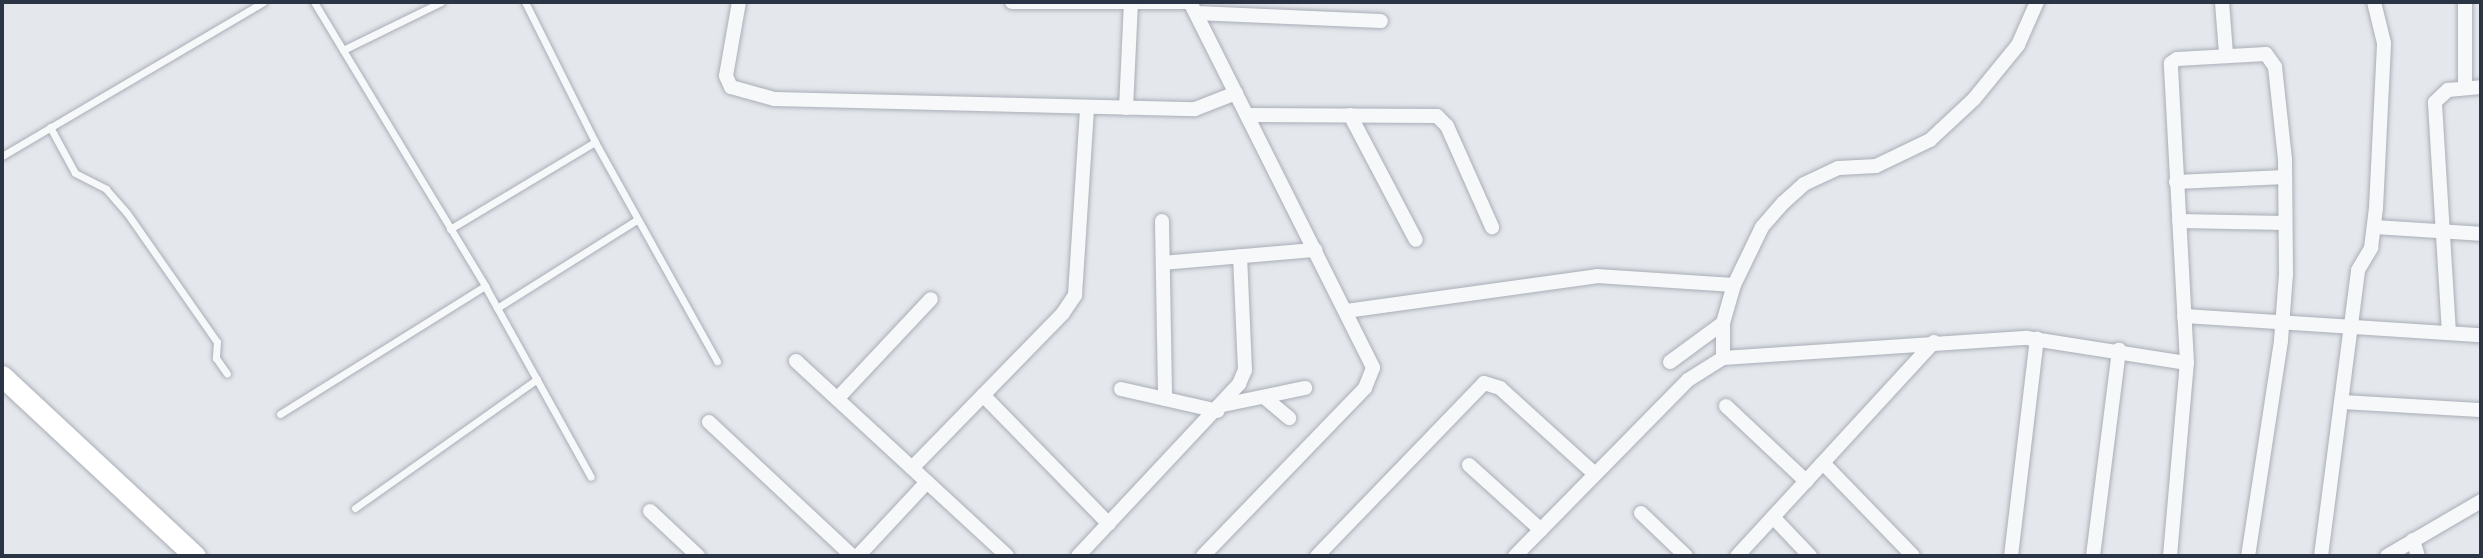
<!DOCTYPE html>
<html>
<head>
<meta charset="utf-8">
<style>
  body { margin:0 }
  #map { position:relative; width:2483px; height:558px; overflow:hidden; background:#e4e7ec; font-family:Cabin,sans-serif }
  div>[style] { position:absolute }
  [style*='--x'] { left:calc(var(--x)*1px); top:calc(var(--y)*1px); width:calc(var(--w)*1px); rotate:calc(var(--a)*1deg) }
  .roads { filter:drop-shadow(0 0 2px #a9aeb7) drop-shadow(0 0 2px #a9aeb7) }
  .lane>* { height:7px; margin:-3.5px; padding:0 3.5px; transform-origin:3.5px; border-radius:3.5px; background:#f7f8fa }
  .street>* { height:14px; margin:-7px; padding:0 7px; transform-origin:7px; border-radius:7px; background:#f7f8fa }
  .secondary>* { height:21px; margin:-10.5px; padding:0 10.5px; transform-origin:10.5px; border-radius:10.5px; background:#fff }
  span { translate:-50% -50%; white-space:nowrap; text-align:center; line-height:1.15; -webkit-text-stroke:6px #f4f6f9; paint-order:stroke }
  .frame { position:absolute; inset:0; border:4px solid #2b3445; pointer-events:none }
</style>
</head>
<body>
<div id="map">
  <div class="roads">
    <div class="lane">
      <i style="--x:314;--y:2;--w:332;--a:58.9"></i>
      <i style="--x:485;--y:286;--w:218;--a:61"></i>
      <i style="--x:525;--y:2;--w:157;--a:63.4"></i>
      <i style="--x:595;--y:142;--w:251;--a:60.9"></i>
      <i style="--x:343;--y:50;--w:109;--a:-26.1"></i>
      <i style="--x:50;--y:127;--w:52;--a:61.5"></i>
      <i style="--x:75;--y:173;--w:35;--a:27"></i>
      <i style="--x:106;--y:189;--w:32;--a:49"></i>
      <i style="--x:127;--y:213;--w:157;--a:55.1"></i>
      <i style="--x:217;--y:342;--w:16;--a:94"></i>
      <i style="--x:216;--y:358;--w:19;--a:55"></i>
      <i style="--x:2;--y:156;--w:303;--a:-30.5"></i>
      <i style="--x:450;--y:229;--w:169;--a:-31"></i>
      <i style="--x:497;--y:308;--w:165;--a:-32.2"></i>
      <i style="--x:280;--y:414;--w:242;--a:-32"></i>
      <i style="--x:355;--y:508;--w:223;--a:-35.3"></i>
    </div>
    <div class="street">
      <i style="--x:739;--y:2;--w:75;--a:100"></i>
      <i style="--x:726;--y:76;--w:12;--a:66"></i>
      <i style="--x:731;--y:87;--w:45;--a:15.6"></i>
      <i style="--x:774;--y:99;--w:421;--a:1.4"></i>
      <i style="--x:1195;--y:109;--w:44;--a:-21.3"></i>
      <i style="--x:1012;--y:2;--w:178;--a:0"></i>
      <i style="--x:1190;--y:2;--w:409;--a:63.4"></i>
      <i style="--x:1373;--y:368;--w:22;--a:112"></i>
      <i style="--x:1365;--y:388;--w:233;--a:134"></i>
      <i style="--x:2222;--y:2;--w:52;--a:85.6"></i>
      <i style="--x:2465;--y:2;--w:86;--a:90"></i>
      <i style="--x:1196;--y:13;--w:185;--a:2.5"></i>
      <i style="--x:1126;--y:108;--w:106;--a:-87.3"></i>
      <i style="--x:1247;--y:115;--w:190;--a:0.3"></i>
      <i style="--x:1437;--y:116;--w:14;--a:45"></i>
      <i style="--x:1447;--y:126;--w:111;--a:66"></i>
      <i style="--x:1350;--y:115;--w:141;--a:62.2"></i>
      <i style="--x:2176;--y:182;--w:109;--a:-2.6"></i>
      <i style="--x:1162;--y:221;--w:178;--a:89"></i>
      <i style="--x:2179;--y:221;--w:106;--a:1.1"></i>
      <i style="--x:2374;--y:227;--w:107;--a:3.7"></i>
      <i style="--x:1163;--y:263;--w:153;--a:-4.9"></i>
      <i style="--x:1346;--y:311;--w:253;--a:-7.9"></i>
      <i style="--x:1597;--y:276;--w:137;--a:3.8"></i>
      <i style="--x:2184;--y:316;--w:298;--a:3.7"></i>
      <i style="--x:2449;--y:333;--w:231;--a:-93.5"></i>
      <i style="--x:2435;--y:102;--w:18;--a:-43"></i>
      <i style="--x:2448;--y:90;--w:33;--a:-5"></i>
      <i style="--x:1723;--y:358;--w:35;--a:-90"></i>
      <i style="--x:1723;--y:323;--w:40;--a:-74"></i>
      <i style="--x:1734;--y:285;--w:64;--a:-64.2"></i>
      <i style="--x:1762;--y:227;--w:32;--a:-49"></i>
      <i style="--x:1783;--y:203;--w:28;--a:-42"></i>
      <i style="--x:1804;--y:184;--w:38;--a:-25"></i>
      <i style="--x:1839;--y:168;--w:37;--a:-3"></i>
      <i style="--x:1876;--y:166;--w:60;--a:-25.7"></i>
      <i style="--x:1930;--y:140;--w:60;--a:-43"></i>
      <i style="--x:1974;--y:99;--w:70;--a:-50.8"></i>
      <i style="--x:2018;--y:45;--w:47;--a:-66.2"></i>
      <i style="--x:796;--y:361;--w:287;--a:42.7"></i>
      <i style="--x:1670;--y:362;--w:66;--a:-36.3"></i>
      <i style="--x:1121;--y:389;--w:99;--a:12.8"></i>
      <i style="--x:983;--y:395;--w:180;--a:45.7"></i>
      <i style="--x:1264;--y:397;--w:33;--a:40"></i>
      <i style="--x:837;--y:399;--w:137;--a:-46.8"></i>
      <i style="--x:2341;--y:402;--w:140;--a:3.3"></i>
      <i style="--x:1223;--y:405;--w:84;--a:-11.7"></i>
      <i style="--x:1726;--y:406;--w:110;--a:43.2"></i>
      <i style="--x:709;--y:422;--w:196;--a:43.1"></i>
      <i style="--x:1823;--y:463;--w:129;--a:45.9"></i>
      <i style="--x:1469;--y:465;--w:97;--a:42.1"></i>
      <i style="--x:912;--y:468;--w:216;--a:-45.7"></i>
      <i style="--x:1063;--y:313;--w:22;--a:-56"></i>
      <i style="--x:1075;--y:295;--w:188;--a:-86.3"></i>
      <i style="--x:650;--y:511;--w:66;--a:43.2"></i>
      <i style="--x:1641;--y:513;--w:62;--a:43.7"></i>
      <i style="--x:1773;--y:517;--w:54;--a:46.5"></i>
      <i style="--x:2413;--y:540;--w:17;--a:73"></i>
      <i style="--x:858;--y:556;--w:101;--a:-47"></i>
      <i style="--x:1078;--y:556;--w:236;--a:-46.9"></i>
      <i style="--x:1239;--y:384;--w:15;--a:-67"></i>
      <i style="--x:1245;--y:370;--w:114;--a:-92.5"></i>
      <i style="--x:1317;--y:556;--w:240;--a:-46"></i>
      <i style="--x:1484;--y:383;--w:17;--a:17"></i>
      <i style="--x:1500;--y:388;--w:128;--a:42.2"></i>
      <i style="--x:1515;--y:556;--w:247;--a:-45.5"></i>
      <i style="--x:1688;--y:380;--w:41;--a:-32.2"></i>
      <i style="--x:1723;--y:358;--w:305;--a:-3.8"></i>
      <i style="--x:2027;--y:338;--w:162;--a:8.9"></i>
      <i style="--x:1737;--y:556;--w:291;--a:-47.4"></i>
      <i style="--x:2011;--y:556;--w:219;--a:-83.2"></i>
      <i style="--x:2093;--y:556;--w:208;--a:-82.8"></i>
      <i style="--x:2170;--y:556;--w:194;--a:-85"></i>
      <i style="--x:2187;--y:363;--w:300;--a:-93.1"></i>
      <i style="--x:2171;--y:63;--w:7;--a:-34"></i>
      <i style="--x:2177;--y:59;--w:89;--a:-3.2"></i>
      <i style="--x:2266;--y:54;--w:16;--a:55"></i>
      <i style="--x:2275;--y:67;--w:93;--a:83.8"></i>
      <i style="--x:2285;--y:159;--w:115;--a:89.5"></i>
      <i style="--x:2286;--y:274;--w:67;--a:94.3"></i>
      <i style="--x:2281;--y:341;--w:218;--a:98.7"></i>
      <i style="--x:2321;--y:556;--w:288;--a:-82.6"></i>
      <i style="--x:2358;--y:270;--w:26;--a:-59"></i>
      <i style="--x:2371;--y:248;--w:40;--a:-82.9"></i>
      <i style="--x:2376;--y:208;--w:165;--a:-87.2"></i>
      <i style="--x:2384;--y:43;--w:42;--a:-103.7"></i>
      <i style="--x:2387;--y:556;--w:109;--a:-30.3"></i>
    </div>
    <div class="secondary">
      <i style="--x:2;--y:376;--w:264;--a:43"></i>
    </div>
  </div>
  <div class="frame"></div>
</div>
</body>
</html>
